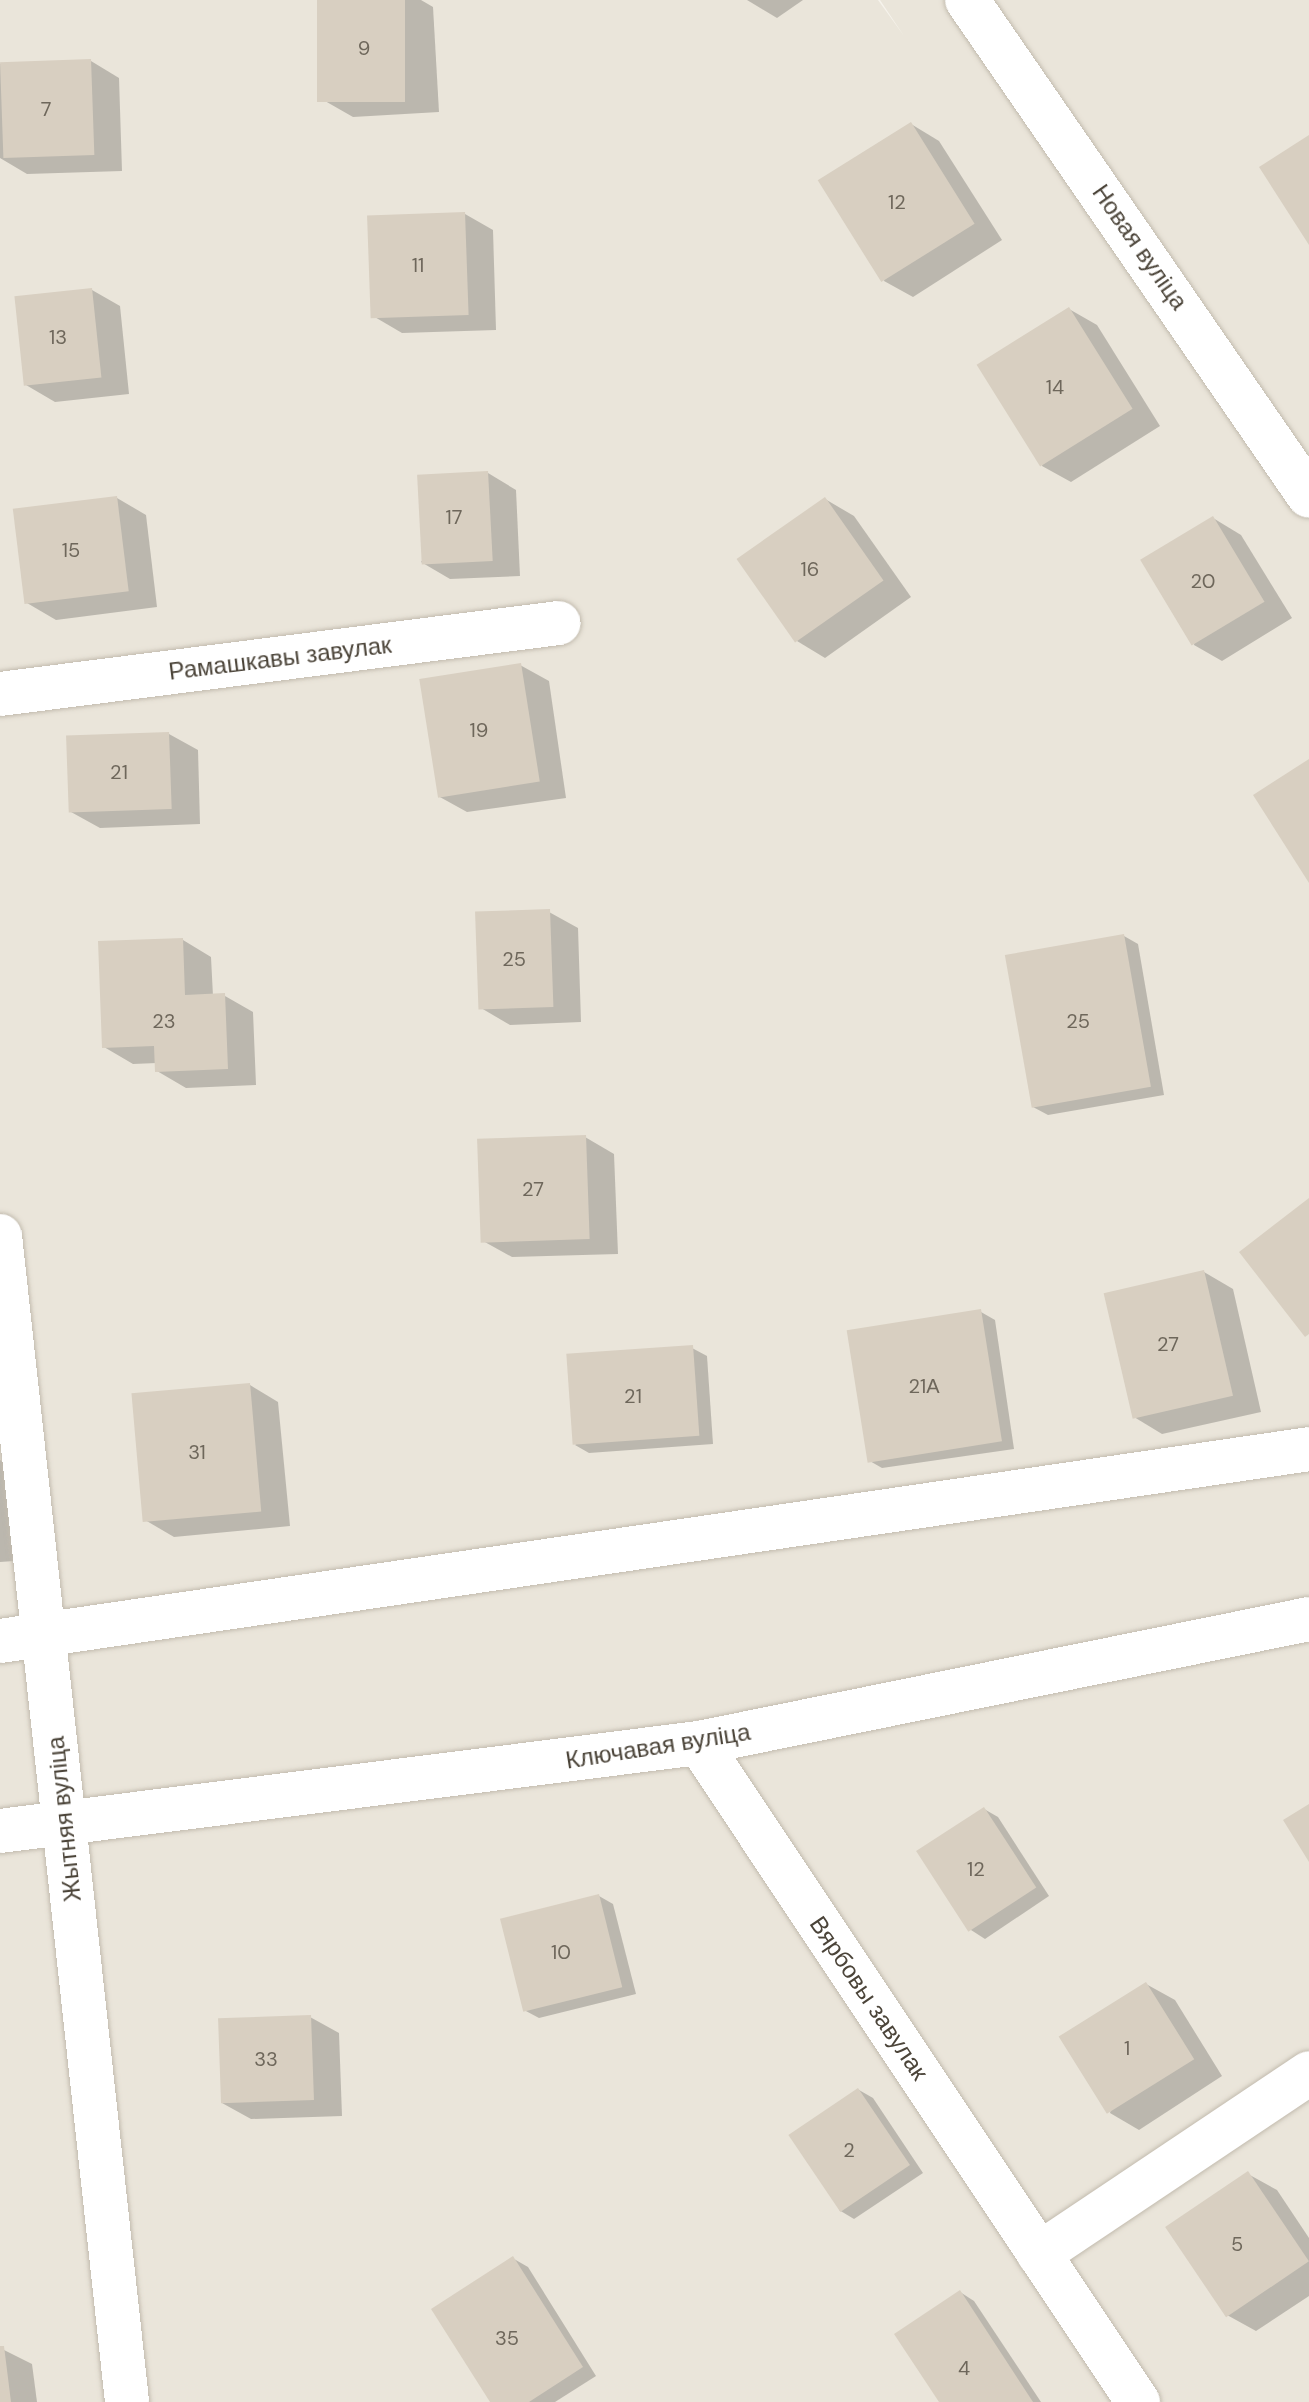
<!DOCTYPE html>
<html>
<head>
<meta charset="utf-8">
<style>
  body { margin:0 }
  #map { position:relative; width:1309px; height:2402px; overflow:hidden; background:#f6f3ec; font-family:"DM Sans",sans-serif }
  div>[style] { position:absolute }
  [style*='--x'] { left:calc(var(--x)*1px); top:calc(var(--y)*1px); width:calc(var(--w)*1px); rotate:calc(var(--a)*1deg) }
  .residential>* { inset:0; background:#eae5da }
  .shadow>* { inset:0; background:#0003 }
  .building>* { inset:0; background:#d8cfc1; transform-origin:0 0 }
  .roads { filter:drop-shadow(0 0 2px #c2bbae) drop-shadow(0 0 2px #c2bbae) }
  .street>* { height:44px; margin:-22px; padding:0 22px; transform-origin:22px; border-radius:22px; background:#fff }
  span { translate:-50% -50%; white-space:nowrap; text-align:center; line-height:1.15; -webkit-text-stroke:6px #fff; paint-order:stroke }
  .number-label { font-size:20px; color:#6e675b }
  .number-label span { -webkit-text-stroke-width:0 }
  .street-label { font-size:24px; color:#4b4439 }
</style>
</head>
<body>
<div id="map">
  <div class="residential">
    <i style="clip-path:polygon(0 0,878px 0,904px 36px,880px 0,1309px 0,1309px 2402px,0 2402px)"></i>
  </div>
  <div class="shadow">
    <i style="clip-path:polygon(319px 0,421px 0,433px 7px,439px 112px,353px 117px,325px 101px)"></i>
    <i style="clip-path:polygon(747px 0,803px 0,777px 18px)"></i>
    <i style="clip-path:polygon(91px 61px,119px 78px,122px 171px,27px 174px,0 158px,0 64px)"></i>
    <i style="clip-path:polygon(911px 124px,939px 141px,1002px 240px,913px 297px,884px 281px)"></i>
    <i style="clip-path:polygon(465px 214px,493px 230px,496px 330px,402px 333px,373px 316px)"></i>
    <i style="clip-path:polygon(92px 290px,120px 306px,129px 394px,55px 402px,26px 385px)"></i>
    <i style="clip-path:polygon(1069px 309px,1097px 325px,1160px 426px,1071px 482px,1042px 466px)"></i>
    <i style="clip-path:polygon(488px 473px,516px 490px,520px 576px,450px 579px,421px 562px)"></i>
    <i style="clip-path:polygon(117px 498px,146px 515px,157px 607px,56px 620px,27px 603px)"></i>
    <i style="clip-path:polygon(825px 499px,854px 516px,911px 597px,825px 658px,797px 641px)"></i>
    <i style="clip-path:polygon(1213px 518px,1241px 535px,1292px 618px,1222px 661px,1194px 645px)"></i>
    <i style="clip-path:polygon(520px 665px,549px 681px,566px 798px,467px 812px,438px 796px)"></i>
    <i style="clip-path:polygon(169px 734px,198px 750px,200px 824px,100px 828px,71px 812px)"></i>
    <i style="clip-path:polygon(549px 912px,578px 928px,581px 1022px,510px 1025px,481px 1008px)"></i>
    <i style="clip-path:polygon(1124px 936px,1138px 944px,1164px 1095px,1048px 1115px,1033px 1107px)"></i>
    <i style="clip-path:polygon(183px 940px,211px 957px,213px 996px,225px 996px,253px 1012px,256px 1085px,186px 1088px,157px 1071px,157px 1063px,133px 1064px,104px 1047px)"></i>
    <i style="clip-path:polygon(585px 1137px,614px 1154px,618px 1254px,512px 1257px,483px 1241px)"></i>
    <i style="clip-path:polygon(1204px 1272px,1233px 1289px,1261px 1412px,1162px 1434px,1134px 1417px)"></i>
    <i style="clip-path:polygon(981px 1312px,995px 1320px,1014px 1449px,882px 1468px,868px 1460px)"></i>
    <i style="clip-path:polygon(692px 1348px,707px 1356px,713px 1444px,589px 1453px,575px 1445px)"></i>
    <i style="clip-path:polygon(250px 1385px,278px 1402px,290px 1526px,174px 1537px,145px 1520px)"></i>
    <i style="clip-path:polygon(0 1460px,5px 1463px,14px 1561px,0 1562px)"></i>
    <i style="clip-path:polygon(984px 1809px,998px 1817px,1049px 1896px,985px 1939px,971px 1930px)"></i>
    <i style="clip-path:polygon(599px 1896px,613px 1904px,636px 1994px,539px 2018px,524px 2010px)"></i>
    <i style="clip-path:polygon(1146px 1984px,1175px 2000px,1222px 2076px,1139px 2130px,1110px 2113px)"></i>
    <i style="clip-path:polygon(310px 2017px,339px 2033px,342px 2116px,251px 2119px,222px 2103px)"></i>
    <i style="clip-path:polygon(859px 2090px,873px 2098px,923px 2173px,854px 2219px,839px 2210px)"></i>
    <i style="clip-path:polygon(1248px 2174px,1277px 2190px,1309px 2238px,1309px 2296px,1256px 2331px,1227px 2315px)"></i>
    <i style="clip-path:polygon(514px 2259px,528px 2267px,596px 2376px,555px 2402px,492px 2402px)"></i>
    <i style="clip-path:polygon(960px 2292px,974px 2301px,1041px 2402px,941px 2402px)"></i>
    <i style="clip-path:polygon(0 2348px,32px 2364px,37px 2402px,0 2402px)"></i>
  </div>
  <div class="building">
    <i style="left:317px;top:0;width:88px;height:102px"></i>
    <i style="left:91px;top:59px;width:96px;height:91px;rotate:88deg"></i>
    <i style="left:911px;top:122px;width:120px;height:110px;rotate:58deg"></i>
    <i style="clip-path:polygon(1309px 135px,1309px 245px,1259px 167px)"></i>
    <i style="left:465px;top:212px;width:103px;height:98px;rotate:88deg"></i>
    <i style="left:92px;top:288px;width:90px;height:78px;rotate:84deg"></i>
    <i style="left:1069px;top:307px;width:120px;height:109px;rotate:58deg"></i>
    <i style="left:488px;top:471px;width:90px;height:71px;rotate:87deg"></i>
    <i style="left:117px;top:496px;width:96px;height:105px;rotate:83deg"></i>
    <i style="left:825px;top:497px;width:102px;height:108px;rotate:55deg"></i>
    <i style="left:1213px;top:516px;width:100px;height:85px;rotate:59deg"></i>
    <i style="left:521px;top:663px;width:120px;height:103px;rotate:81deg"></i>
    <i style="left:169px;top:732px;width:77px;height:103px;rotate:88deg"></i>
    <i style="clip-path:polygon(1309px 759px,1309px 883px,1253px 795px)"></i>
    <i style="left:550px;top:909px;width:98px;height:75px;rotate:88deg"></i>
    <i style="left:1124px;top:934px;width:155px;height:121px;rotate:80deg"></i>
    <i style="clip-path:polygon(183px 938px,185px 995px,225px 993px,228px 1069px,155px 1072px,154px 1046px,102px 1048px,98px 941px)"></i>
    <i style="left:586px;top:1135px;width:104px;height:109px;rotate:88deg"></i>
    <i style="clip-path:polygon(1309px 1198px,1309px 1334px,1305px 1337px,1239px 1252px)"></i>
    <i style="left:1204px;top:1270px;width:129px;height:103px;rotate:77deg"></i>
    <i style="left:981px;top:1309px;width:134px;height:136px;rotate:81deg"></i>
    <i style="left:693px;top:1345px;width:91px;height:127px;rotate:86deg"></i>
    <i style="left:250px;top:1383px;width:129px;height:119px;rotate:85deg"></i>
    <i style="clip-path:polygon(1309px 1804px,1309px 1862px,1283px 1820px)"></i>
    <i style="left:984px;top:1807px;width:96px;height:81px;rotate:57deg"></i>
    <i style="left:599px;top:1894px;width:96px;height:102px;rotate:76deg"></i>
    <i style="left:1146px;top:1982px;width:91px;height:103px;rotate:58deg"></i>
    <i style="left:311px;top:2015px;width:85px;height:93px;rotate:88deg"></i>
    <i style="left:858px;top:2088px;width:93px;height:84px;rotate:56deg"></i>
    <i style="left:1248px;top:2171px;width:109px;height:100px;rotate:56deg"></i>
    <i style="clip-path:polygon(513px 2256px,583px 2367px,529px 2402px,490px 2402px,431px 2309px)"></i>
    <i style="clip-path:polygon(960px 2290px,1033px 2402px,939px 2402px,894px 2334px)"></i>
    <i style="clip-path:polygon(0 2346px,4px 2346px,11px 2402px,0 2402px)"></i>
  </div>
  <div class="roads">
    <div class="street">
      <i style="--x:967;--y:0;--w:602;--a:55.41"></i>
      <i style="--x:0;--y:694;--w:563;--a:-7.24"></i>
      <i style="--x:0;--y:1236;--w:1173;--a:83.78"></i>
      <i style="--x:0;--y:1641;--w:1323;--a:-8.34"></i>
      <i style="--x:699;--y:1743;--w:792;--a:56.33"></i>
      <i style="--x:0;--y:1831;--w:705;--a:-7.18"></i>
      <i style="--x:699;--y:1743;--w:622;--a:-11.49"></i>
      <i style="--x:1039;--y:2254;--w:325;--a:-33.8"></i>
    </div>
  </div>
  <div class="number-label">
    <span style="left:364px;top:48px">9</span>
    <span style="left:46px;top:109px">7</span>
    <span style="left:897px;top:202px">12</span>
    <span style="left:418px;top:265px">11</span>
    <span style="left:58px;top:337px">13</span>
    <span style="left:1055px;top:387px">14</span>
    <span style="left:454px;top:517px">17</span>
    <span style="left:71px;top:550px">15</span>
    <span style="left:810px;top:569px">16</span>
    <span style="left:1203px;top:581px">20</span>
    <span style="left:479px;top:730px">19</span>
    <span style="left:119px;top:772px">21</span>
    <span style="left:514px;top:959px">25</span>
    <span style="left:164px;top:1021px">23</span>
    <span style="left:1078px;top:1021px">25</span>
    <span style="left:533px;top:1189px">27</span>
    <span style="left:1168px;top:1344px">27</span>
    <span style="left:924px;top:1386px">21А</span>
    <span style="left:633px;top:1396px">21</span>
    <span style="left:197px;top:1452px">31</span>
    <span style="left:976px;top:1869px">12</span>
    <span style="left:561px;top:1952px">10</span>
    <span style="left:1127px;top:2048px">1</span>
    <span style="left:266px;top:2059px">33</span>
    <span style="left:849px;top:2150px">2</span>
    <span style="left:1237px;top:2244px">5</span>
    <span style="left:507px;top:2338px">35</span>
    <span style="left:964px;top:2368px">4</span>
  </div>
  <div class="street-label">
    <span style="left:1140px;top:247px;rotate:55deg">Новая вуліца</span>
    <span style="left:280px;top:658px;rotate:-7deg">Рамашкавы завулак</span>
    <span style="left:658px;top:1746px;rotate:-9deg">Ключавая вуліца</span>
    <span style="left:64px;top:1819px;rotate:-96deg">Жытняя вуліца</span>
    <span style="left:869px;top:1998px;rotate:56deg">Вярбовы завулак</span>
  </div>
</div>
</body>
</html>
